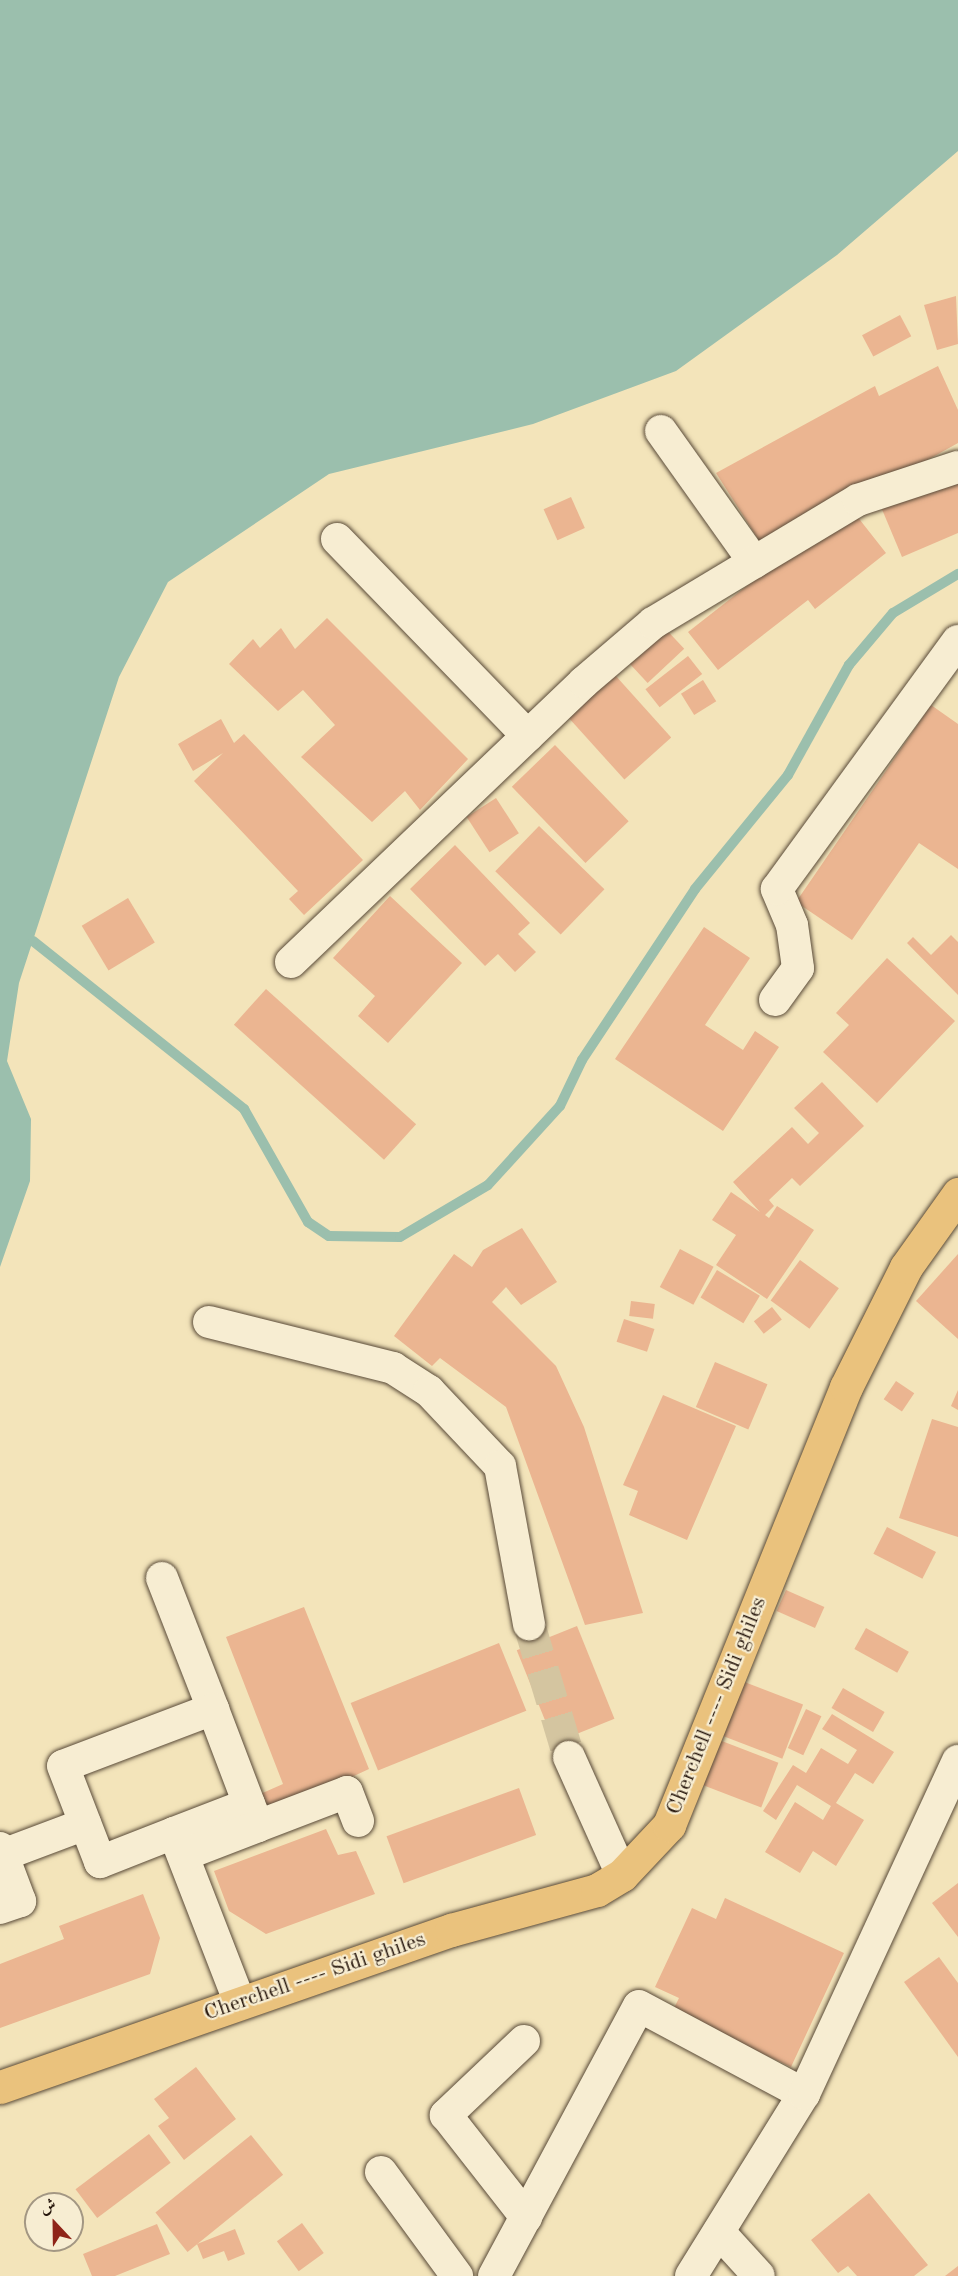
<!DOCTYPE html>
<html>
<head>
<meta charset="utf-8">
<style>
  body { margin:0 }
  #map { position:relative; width:958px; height:2276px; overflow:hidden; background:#f3e4ba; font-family:"Old Standard TT",Amiri,serif }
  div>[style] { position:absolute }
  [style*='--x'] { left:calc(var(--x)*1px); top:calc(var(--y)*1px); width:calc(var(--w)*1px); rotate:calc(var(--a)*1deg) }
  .water>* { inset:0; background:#9bbfad }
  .stream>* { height:10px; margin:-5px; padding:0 5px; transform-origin:5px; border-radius:5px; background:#9bbfad }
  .building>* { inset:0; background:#ebb591; transform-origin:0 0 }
  .street-tunnel>* { height:32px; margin-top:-16px; transform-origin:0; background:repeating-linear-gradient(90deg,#d4c5a0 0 32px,transparent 0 48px) }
  .roads { filter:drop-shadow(0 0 2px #594a38) drop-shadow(0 0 2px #594a38) }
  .street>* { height:32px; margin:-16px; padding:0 16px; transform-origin:16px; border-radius:16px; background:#f7edd2 }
  .primary>* { height:33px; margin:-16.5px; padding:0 16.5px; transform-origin:16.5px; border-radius:16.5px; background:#eac27d }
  span { translate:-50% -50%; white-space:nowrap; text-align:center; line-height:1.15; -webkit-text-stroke:4.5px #f7edd2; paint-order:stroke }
  .street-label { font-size:22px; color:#26160c }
  .north { position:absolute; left:24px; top:2192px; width:60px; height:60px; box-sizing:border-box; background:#f7edd2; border:2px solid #a39783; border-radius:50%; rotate:338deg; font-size:16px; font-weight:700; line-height:24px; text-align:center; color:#26160c }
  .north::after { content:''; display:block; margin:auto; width:21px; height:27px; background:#8f2418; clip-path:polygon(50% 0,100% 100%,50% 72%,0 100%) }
</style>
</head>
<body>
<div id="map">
  <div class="water">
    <i style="clip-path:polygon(0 0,958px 0,958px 151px,837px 255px,676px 371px,533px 424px,329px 474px,168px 582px,119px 677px,19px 983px,7px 1061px,31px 1119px,30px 1181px,0 1267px)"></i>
  </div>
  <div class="stream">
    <i style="--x:33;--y:941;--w:270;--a:38.5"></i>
    <i style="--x:244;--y:1109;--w:130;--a:60.5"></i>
    <i style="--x:308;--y:1222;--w:25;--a:34"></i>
    <i style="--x:329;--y:1236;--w:71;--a:0.8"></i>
    <i style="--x:400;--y:1237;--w:102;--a:-30.6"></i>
    <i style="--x:488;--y:1185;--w:107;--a:-47.7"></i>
    <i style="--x:560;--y:1106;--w:51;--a:-64.4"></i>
    <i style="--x:582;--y:1060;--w:205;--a:-56.5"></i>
    <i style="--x:695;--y:889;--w:147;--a:-50.8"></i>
    <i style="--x:788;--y:775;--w:126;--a:-61"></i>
    <i style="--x:849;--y:665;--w:68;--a:-49.8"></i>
    <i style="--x:893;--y:613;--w:76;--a:-31"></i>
  </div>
  <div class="building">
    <i style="clip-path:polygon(956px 296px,958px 344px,937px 350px,924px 305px)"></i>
    <i style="left:900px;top:315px;width:24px;height:43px;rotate:62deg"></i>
    <i style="clip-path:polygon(938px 366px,958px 410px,958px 443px,765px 550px,716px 473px,875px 386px,879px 396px)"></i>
    <i style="clip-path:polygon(958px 474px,958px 533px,902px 557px,881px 507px)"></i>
    <i style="left:571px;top:497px;width:34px;height:30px;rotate:66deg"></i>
    <i style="clip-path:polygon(849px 506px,886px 553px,815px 609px,808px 600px,718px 670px,688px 632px)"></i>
    <i style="clip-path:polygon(327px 618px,468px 759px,420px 810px,405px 791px,372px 822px,301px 757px,335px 725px,303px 690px,278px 711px,229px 664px,253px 639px,260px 648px,281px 628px,295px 649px)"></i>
    <i style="left:661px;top:624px;width:34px;height:50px;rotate:47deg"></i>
    <i style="left:688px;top:656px;width:23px;height:54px;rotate:52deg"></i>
    <i style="left:615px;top:675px;width:84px;height:63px;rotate:48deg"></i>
    <i style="left:703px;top:680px;width:25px;height:26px;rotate:58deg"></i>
    <i style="clip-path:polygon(931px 705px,958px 724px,958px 869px,919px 843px,852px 940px,796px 902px)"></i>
    <i style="clip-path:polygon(221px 719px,234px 743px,244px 734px,363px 860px,304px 915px,289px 899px,298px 891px,194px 781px,223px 753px,193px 771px,178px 744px)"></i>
    <i style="left:555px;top:745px;width:106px;height:60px;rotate:46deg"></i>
    <i style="left:496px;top:798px;width:42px;height:35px;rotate:57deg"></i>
    <i style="left:539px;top:826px;width:91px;height:63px;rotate:44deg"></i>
    <i style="clip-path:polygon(455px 845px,530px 923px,518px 934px,536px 952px,515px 972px,498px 954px,485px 966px,410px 889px)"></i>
    <i style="clip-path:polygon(390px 896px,462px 963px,388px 1043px,358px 1016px,375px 996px,333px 958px)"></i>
    <i style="left:128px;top:898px;width:52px;height:54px;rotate:59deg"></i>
    <i style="clip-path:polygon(704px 927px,750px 958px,705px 1025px,743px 1050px,755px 1031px,779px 1047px,723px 1131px,615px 1059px)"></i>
    <i style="clip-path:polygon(951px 935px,958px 942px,958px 995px,907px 943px,913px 937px,931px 955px)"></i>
    <i style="clip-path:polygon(887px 958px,955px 1021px,877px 1103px,823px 1052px,849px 1025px,836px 1013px)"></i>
    <i style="left:266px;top:989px;width:202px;height:48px;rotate:42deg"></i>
    <i style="clip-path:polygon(822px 1082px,864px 1126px,800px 1186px,792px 1178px,769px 1200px,774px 1206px,765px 1215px,769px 1218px,777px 1206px,814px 1230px,767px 1299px,716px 1265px,736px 1235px,712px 1220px,731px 1192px,760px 1212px,733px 1182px,792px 1127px,808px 1144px,819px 1133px,794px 1108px)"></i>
    <i style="clip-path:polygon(522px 1228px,557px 1282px,521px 1305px,506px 1287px,492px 1302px,556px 1366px,584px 1427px,643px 1613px,585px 1625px,506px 1407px,440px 1358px,432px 1366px,394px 1336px,454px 1254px,472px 1267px,483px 1250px)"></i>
    <i style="left:680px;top:1249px;width:38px;height:43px;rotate:28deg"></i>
    <i style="clip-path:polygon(958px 1254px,958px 1339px,916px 1301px)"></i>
    <i style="left:800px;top:1260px;width:48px;height:50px;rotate:36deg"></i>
    <i style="left:717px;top:1270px;width:50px;height:32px;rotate:31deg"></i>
    <i style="left:631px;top:1301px;width:24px;height:15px;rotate:7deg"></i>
    <i style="left:772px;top:1307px;width:16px;height:23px;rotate:52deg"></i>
    <i style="left:624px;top:1319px;width:32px;height:24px;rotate:18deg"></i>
    <i style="left:715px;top:1362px;width:57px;height:49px;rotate:23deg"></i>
    <i style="left:896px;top:1381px;width:22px;height:22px;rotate:34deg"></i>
    <i style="clip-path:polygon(958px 1390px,958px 1410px,951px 1406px)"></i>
    <i style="clip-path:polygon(663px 1395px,736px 1426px,687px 1540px,629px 1515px,638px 1491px,623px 1485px)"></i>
    <i style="clip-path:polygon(932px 1419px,958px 1427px,958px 1537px,899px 1518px)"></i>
    <i style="left:887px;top:1527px;width:55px;height:30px;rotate:27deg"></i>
    <i style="left:786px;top:1590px;width:42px;height:23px;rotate:24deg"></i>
    <i style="clip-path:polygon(304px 1607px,369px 1769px,304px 1799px,190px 1825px,283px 1784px,226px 1637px)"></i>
    <i style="left:577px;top:1626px;width:100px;height:65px;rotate:68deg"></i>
    <i style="left:866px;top:1628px;width:49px;height:24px;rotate:29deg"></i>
    <i style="left:499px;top:1643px;width:73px;height:160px;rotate:68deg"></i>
    <i style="left:734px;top:1678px;width:74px;height:58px;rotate:21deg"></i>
    <i style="left:843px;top:1688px;width:48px;height:23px;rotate:30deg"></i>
    <i style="left:806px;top:1709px;width:17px;height:43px;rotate:25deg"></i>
    <i style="clip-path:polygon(832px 1714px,894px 1752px,873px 1784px,855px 1773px,836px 1803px,864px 1820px,836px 1866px,813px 1851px,800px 1873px,765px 1852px,795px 1802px,823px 1820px,831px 1806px,797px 1785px,776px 1820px,763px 1811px,793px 1765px,806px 1773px,821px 1748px,848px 1764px,857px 1750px,822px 1729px)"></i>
    <i style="left:714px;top:1738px;width:69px;height:48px;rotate:21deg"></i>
    <i style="left:519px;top:1788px;width:50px;height:141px;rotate:70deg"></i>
    <i style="clip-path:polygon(326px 1829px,338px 1855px,356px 1851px,375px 1894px,266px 1934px,229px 1911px,214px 1871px)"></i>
    <i style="clip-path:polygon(958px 1883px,958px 1937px,932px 1903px)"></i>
    <i style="clip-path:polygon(143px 1894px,160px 1938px,150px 1974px,0 2028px,0 1964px,64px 1939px,59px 1926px)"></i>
    <i style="clip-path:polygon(725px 1898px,844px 1953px,791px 2067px,672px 2012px,679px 1998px,655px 1987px,692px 1908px,716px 1919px)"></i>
    <i style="clip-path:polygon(939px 1957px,958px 1983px,958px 2057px,904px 1982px)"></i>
    <i style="clip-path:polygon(196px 2067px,236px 2119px,184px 2160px,158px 2126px,169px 2118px,154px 2099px)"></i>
    <i style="left:149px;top:2134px;width:36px;height:92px;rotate:53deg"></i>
    <i style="left:251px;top:2135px;width:51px;height:123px;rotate:51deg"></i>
    <i style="clip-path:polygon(869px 2193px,928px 2265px,914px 2276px,857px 2276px,848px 2266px,838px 2273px,811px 2240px)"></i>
    <i style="left:302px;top:2223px;width:37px;height:31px;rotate:54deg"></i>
    <i style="clip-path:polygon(157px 2224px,170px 2254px,115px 2276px,92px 2276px,83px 2254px)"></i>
    <i style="clip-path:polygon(235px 2229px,245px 2254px,228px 2261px,224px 2251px,203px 2259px,197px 2244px)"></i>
    <i style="clip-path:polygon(958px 2266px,958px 2276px,945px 2276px)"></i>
  </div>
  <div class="street-tunnel">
    <i style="--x:529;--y:1624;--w:139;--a:73.3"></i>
  </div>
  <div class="roads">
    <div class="street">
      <i style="--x:661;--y:431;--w:161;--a:54.6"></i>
      <i style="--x:337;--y:539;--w:274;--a:45.9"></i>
      <i style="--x:291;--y:962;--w:405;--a:-43.7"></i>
      <i style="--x:584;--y:682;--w:91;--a:-40.5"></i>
      <i style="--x:653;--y:623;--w:239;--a:-31"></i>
      <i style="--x:858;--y:500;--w:105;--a:-18.3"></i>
      <i style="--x:775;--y:1000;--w:39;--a:-54"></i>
      <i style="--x:798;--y:968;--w:43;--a:-97.9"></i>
      <i style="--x:792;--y:925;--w:39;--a:-113"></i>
      <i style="--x:777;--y:889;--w:307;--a:-53.9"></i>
      <i style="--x:209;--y:1322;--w:190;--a:14"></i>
      <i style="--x:393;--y:1368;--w:43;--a:32.6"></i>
      <i style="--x:429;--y:1391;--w:103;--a:46.6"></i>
      <i style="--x:500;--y:1466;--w:161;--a:79.6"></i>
      <i style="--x:162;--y:1578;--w:141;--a:68.7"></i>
      <i style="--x:569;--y:1757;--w:129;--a:65.8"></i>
      <i style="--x:249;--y:1804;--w:24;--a:68"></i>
      <i style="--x:258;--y:1826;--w:95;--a:-20.9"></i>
      <i style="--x:347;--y:1792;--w:31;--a:69"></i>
      <i style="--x:174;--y:1833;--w:80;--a:-21.1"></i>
      <i style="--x:249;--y:1804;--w:102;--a:-110.8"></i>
      <i style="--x:213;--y:1709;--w:160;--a:159.2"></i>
      <i style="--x:63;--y:1766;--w:103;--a:68.9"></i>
      <i style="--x:100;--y:1862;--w:79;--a:-21.4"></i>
      <i style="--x:174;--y:1833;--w:182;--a:68.8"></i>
      <i style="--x:0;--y:1848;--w:57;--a:69.3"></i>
      <i style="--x:20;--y:1901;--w:21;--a:161"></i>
      <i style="--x:183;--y:1855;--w:80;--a:-21.1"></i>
      <i style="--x:0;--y:1856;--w:91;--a:-20.6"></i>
      <i style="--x:524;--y:2041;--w:108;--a:136.5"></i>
      <i style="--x:446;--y:2115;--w:130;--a:51.9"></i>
      <i style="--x:381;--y:2172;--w:129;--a:53.8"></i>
      <i style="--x:719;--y:2232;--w:59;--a:47.7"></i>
      <i style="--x:494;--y:2276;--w:306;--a:-61.8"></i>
      <i style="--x:639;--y:2006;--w:187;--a:28.1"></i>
      <i style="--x:691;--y:2276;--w:214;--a:-58.2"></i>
      <i style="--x:804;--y:2094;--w:367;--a:-65.2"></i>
    </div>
    <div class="primary">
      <i style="--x:0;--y:2087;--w:478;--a:-19.2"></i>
      <i style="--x:451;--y:1930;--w:151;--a:-15.3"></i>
      <i style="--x:597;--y:1890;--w:29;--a:-31"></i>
      <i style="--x:622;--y:1875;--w:69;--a:-46.8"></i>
      <i style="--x:669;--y:1825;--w:472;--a:-68"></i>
      <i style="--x:846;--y:1387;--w:134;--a:-63.4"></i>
      <i style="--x:906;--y:1267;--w:90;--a:-54.5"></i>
    </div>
  </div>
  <div class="street-label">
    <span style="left:717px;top:1706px;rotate:-68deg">Cherchell ---- Sidi ghiles</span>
    <span style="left:315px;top:1977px;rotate:-19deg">Cherchell ---- Sidi ghiles</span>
  </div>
  <div class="north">ش</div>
</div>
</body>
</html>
